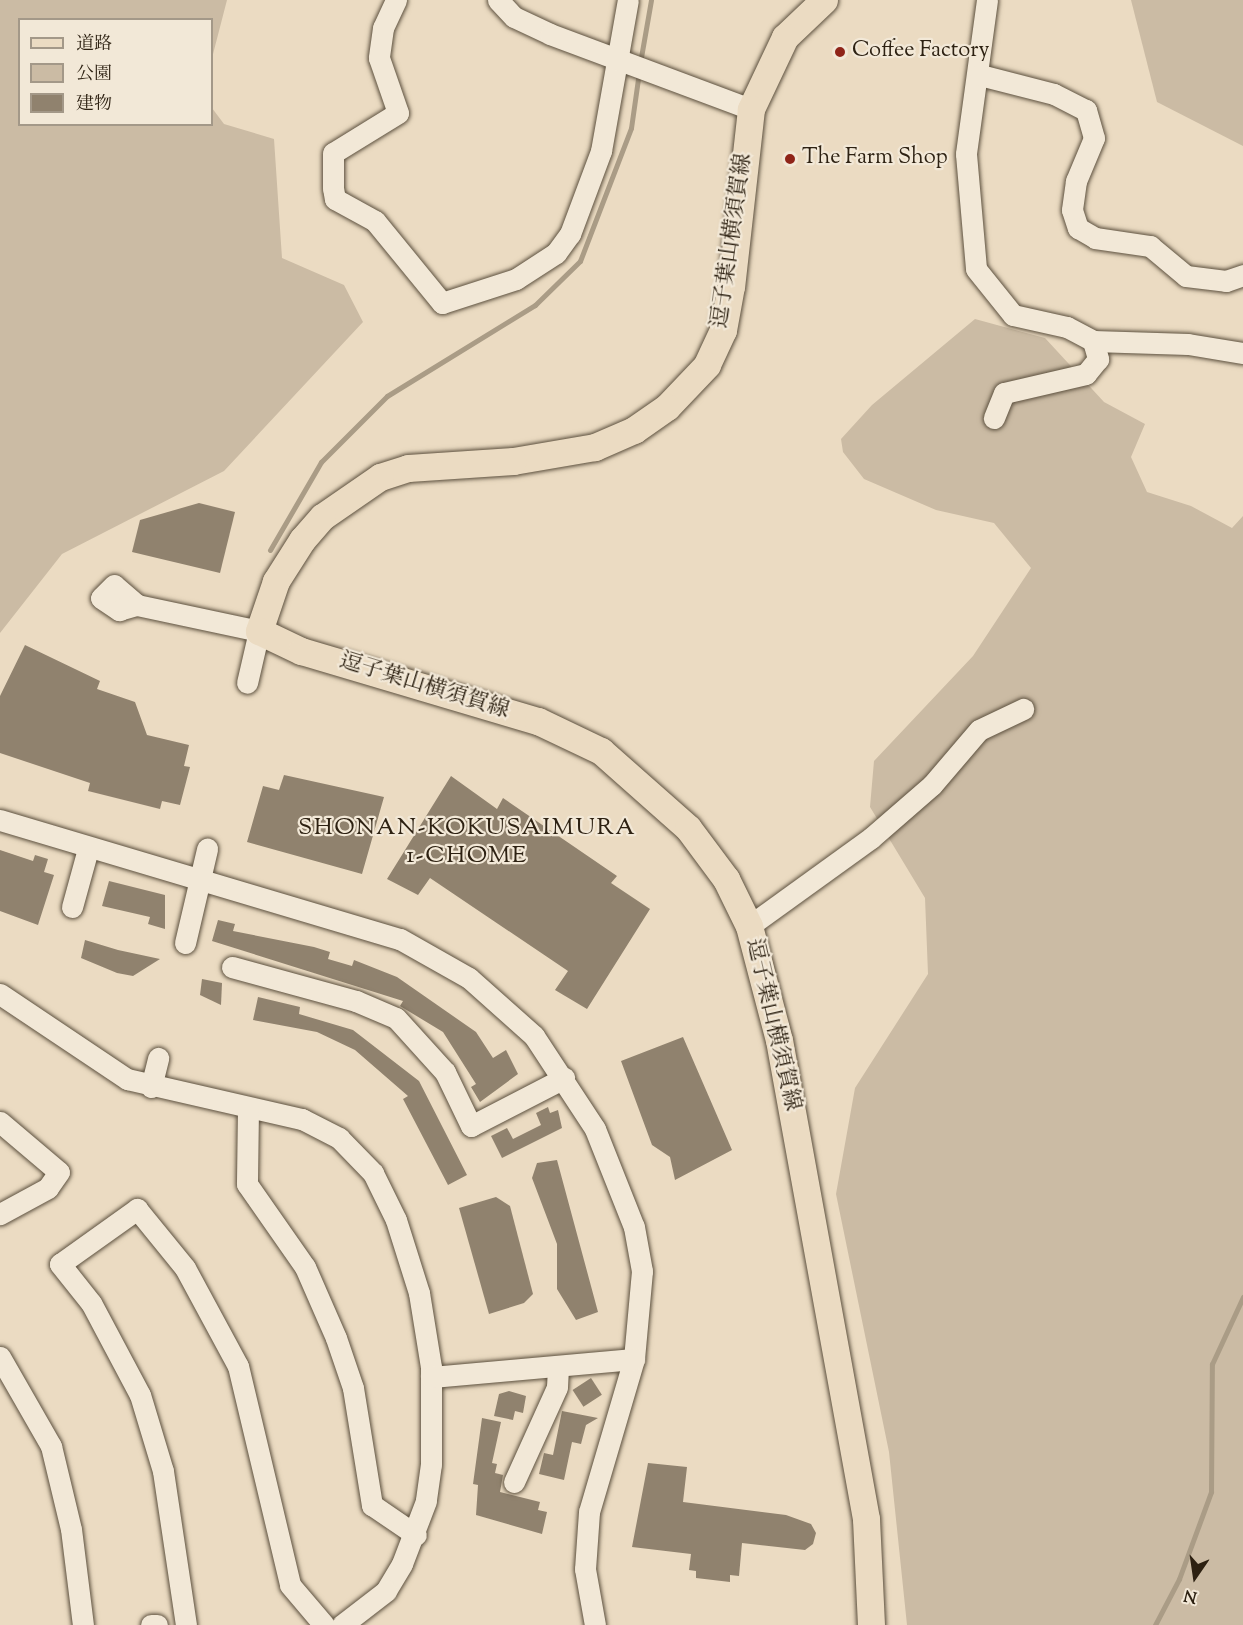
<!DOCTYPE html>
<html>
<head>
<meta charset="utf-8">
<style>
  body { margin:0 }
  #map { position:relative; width:1243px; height:1625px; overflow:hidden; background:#ebdbc2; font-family:"Sorts Mill Goudy","Noto Serif JP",serif }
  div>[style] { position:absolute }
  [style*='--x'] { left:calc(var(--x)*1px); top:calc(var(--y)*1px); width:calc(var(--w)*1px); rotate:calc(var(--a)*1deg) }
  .green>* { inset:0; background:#cbbba4 }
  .stream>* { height:5px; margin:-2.5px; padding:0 2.5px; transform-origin:2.5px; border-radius:2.5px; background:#aa9c86 }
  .building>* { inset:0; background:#90826e; transform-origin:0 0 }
  .roads { filter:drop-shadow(0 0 2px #5c503e) drop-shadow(0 0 2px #5c503e) }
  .minor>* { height:21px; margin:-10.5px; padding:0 10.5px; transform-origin:10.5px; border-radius:10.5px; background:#f2e8d7 }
  .major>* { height:27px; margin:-13.5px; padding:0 13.5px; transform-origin:13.5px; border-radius:13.5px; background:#ebdbc2 }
  .dots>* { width:16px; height:16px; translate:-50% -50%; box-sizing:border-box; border:3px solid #f2e8d7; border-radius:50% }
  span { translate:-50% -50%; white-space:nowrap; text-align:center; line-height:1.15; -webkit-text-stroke:4.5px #f2e8d7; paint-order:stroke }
  .poi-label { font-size:22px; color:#2d2112 }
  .left { translate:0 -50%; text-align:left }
  .street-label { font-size:22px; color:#2d2112 }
  .neighbourhood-label { font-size:24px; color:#2d2112; letter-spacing:1.5px }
  .legend { position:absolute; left:18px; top:18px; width:195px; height:108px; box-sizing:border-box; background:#f2e8d7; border:2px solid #a39888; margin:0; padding:8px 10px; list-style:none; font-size:18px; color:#2d2112 }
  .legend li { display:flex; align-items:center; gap:12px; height:30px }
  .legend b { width:30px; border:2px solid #a39888 }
  .north { position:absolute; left:1165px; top:1547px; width:60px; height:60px; -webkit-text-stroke:4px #f2e8d7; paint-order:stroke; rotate:193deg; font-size:16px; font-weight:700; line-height:24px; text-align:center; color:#2d2112 }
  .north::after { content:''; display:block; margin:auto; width:21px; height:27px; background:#2d2112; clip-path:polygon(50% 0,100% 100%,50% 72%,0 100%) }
</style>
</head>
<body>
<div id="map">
  <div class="green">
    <i style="clip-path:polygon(0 0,227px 0,212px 58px,212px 20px,20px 20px,20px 124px,212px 124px,212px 108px,224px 124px,274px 139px,282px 258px,344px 285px,363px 322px,224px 471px,62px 554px,0 633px)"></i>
    <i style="clip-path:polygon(1131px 0,1243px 0,1243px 146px,1157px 102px)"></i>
    <i style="clip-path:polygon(975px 319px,1045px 338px,1104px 402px,1145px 424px,1131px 457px,1147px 492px,1191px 506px,1232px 528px,1243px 516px,1243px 1625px,907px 1625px,889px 1452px,836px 1194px,855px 1088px,928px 974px,925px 898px,870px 807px,874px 761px,973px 656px,1031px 568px,994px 523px,936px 510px,864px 479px,843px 452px,841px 439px,872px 405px)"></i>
  </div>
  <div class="stream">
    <i style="--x:640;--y:63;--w:64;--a:-80.1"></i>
    <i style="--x:270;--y:550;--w:102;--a:-59.9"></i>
    <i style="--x:321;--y:462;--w:93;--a:-45"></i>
    <i style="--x:387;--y:396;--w:174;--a:-31.6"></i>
    <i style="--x:535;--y:305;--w:63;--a:-44.4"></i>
    <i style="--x:580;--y:261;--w:142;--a:-69"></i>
    <i style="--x:631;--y:128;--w:57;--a:-81.9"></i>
    <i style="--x:1155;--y:1625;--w:52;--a:-62.4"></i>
    <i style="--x:1179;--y:1579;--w:93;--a:-69.8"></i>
    <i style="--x:1211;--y:1492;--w:128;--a:-89.6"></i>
    <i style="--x:1212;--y:1364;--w:74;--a:-65.2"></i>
  </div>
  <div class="building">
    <i style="clip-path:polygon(199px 503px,235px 512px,220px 573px,132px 552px,140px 520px)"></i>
    <i style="clip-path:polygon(25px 645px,100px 681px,97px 689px,135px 702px,147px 735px,189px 745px,184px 766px,190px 767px,180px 805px,162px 801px,160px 809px,88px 791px,90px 783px,0 753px,0 696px)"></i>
    <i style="clip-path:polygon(284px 775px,384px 797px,362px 874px,247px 842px,263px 786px,279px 790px)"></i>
    <i style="clip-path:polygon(451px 776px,497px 809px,503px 798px,617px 876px,611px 883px,650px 909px,587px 1009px,555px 990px,568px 971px,430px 878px,418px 895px,387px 879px)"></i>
    <i style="clip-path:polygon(0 850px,33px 861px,35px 855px,48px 859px,44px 872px,54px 875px,38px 925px,0 911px)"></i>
    <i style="clip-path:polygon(109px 881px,165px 895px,165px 929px,148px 924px,150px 917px,102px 906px)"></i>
    <i style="clip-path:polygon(218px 920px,235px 924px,233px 931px,314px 947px,330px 952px,328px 959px,352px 966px,354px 960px,397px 977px,476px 1032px,493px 1058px,506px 1050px,518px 1074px,480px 1102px,471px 1087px,476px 1084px,443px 1032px,400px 1006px,403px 1001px,212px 941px)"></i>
    <i style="clip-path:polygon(85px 940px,118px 950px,160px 959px,133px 976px,117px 973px,81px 958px)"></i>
    <i style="clip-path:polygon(202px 979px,222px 983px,221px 1005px,200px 995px)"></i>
    <i style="clip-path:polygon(258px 997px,300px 1007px,299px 1014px,353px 1030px,419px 1081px,467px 1175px,448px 1185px,403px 1099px,408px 1096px,355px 1050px,317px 1032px,253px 1020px)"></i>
    <i style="clip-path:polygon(683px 1037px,732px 1150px,675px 1180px,670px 1157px,652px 1145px,621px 1061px)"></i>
    <i style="clip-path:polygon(548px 1107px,550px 1113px,558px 1110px,562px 1128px,502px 1158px,491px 1136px,507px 1128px,513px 1139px,541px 1125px,536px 1113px)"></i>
    <i style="clip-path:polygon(557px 1160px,598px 1312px,576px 1320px,557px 1289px,557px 1244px,532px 1178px,537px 1163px)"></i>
    <i style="clip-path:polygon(496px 1197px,510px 1206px,533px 1294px,524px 1303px,489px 1314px,459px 1208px)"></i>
    <i style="left:591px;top:1378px;width:20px;height:22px;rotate:57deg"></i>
    <i style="clip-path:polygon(509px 1391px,526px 1396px,523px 1413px,515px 1411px,513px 1420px,494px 1416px,499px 1394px)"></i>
    <i style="clip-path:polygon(562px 1411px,598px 1418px,586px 1425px,581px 1444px,572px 1442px,564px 1480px,539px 1474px,544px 1453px,553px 1455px)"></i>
    <i style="clip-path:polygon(482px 1418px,501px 1422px,492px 1463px,497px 1464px,495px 1473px,503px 1475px,500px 1492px,540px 1502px,538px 1510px,547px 1512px,542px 1534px,476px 1515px,478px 1485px,473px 1484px)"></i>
    <i style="clip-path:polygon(648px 1463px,687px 1467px,683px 1502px,786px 1515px,811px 1524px,816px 1533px,813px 1544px,805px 1550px,742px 1543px,739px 1576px,730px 1575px,730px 1582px,696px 1578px,696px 1571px,689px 1570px,691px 1554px,632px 1547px)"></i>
  </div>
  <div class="roads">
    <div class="minor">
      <i style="--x:396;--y:0;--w:31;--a:115"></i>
      <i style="--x:383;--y:28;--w:30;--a:98"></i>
      <i style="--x:379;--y:58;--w:58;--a:70.9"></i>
      <i style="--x:398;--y:113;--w:76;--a:148.4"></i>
      <i style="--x:333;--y:153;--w:35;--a:90"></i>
      <i style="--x:333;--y:188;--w:11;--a:80"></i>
      <i style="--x:335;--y:199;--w:46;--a:28.8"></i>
      <i style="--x:375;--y:221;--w:106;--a:50.7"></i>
      <i style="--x:442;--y:303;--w:78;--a:-18"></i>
      <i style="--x:516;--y:279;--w:48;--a:-33"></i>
      <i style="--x:556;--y:253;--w:24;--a:-54"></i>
      <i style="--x:570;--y:234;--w:89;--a:-69.5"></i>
      <i style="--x:601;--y:151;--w:153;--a:-79.9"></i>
      <i style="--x:498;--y:0;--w:23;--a:47"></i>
      <i style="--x:514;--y:17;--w:40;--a:25"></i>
      <i style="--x:550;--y:34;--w:215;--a:20.5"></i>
      <i style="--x:987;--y:0;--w:155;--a:97.8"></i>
      <i style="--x:966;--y:154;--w:115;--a:85"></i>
      <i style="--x:976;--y:269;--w:59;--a:51.2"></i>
      <i style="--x:1013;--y:315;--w:55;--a:12.5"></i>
      <i style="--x:1067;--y:327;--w:30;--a:28"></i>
      <i style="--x:1093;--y:341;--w:19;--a:74"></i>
      <i style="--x:1098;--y:359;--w:19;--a:129"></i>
      <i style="--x:1086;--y:374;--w:84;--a:167"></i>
      <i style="--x:1004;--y:393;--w:27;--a:112"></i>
      <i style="--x:980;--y:75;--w:76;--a:14.4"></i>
      <i style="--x:1054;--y:94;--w:36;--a:27"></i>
      <i style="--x:1086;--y:110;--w:29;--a:74"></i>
      <i style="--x:1094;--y:138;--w:47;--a:112.7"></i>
      <i style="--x:1076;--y:181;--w:29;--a:98"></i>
      <i style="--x:1072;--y:210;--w:19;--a:72"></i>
      <i style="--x:1078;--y:228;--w:20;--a:30"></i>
      <i style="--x:1095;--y:238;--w:56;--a:8.3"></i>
      <i style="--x:1150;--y:246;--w:47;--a:39.8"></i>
      <i style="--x:1186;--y:276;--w:40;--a:7.1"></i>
      <i style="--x:1226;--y:281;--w:18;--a:-19"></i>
      <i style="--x:1093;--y:341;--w:95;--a:1.8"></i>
      <i style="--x:1188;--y:344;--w:56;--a:9.3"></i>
      <i style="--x:137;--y:605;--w:30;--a:-139"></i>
      <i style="--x:114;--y:585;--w:18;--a:135"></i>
      <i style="--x:101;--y:598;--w:22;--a:34"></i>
      <i style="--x:119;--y:610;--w:19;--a:-16"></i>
      <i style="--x:137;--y:605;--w:125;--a:12"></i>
      <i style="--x:259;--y:631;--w:53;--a:103"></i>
      <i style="--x:0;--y:820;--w:417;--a:16.6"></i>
      <i style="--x:400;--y:939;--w:79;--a:29.5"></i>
      <i style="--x:469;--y:978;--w:87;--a:41.7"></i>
      <i style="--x:534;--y:1036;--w:111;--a:56.7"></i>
      <i style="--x:595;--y:1129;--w:105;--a:68.3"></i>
      <i style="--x:634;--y:1227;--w:45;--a:79.7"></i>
      <i style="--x:642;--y:1271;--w:88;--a:95.2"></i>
      <i style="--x:634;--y:1359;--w:159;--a:106.4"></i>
      <i style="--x:589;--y:1512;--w:57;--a:94"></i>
      <i style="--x:585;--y:1569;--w:57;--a:79.9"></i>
      <i style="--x:72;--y:907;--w:60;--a:-74.6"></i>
      <i style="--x:749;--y:926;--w:150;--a:-35.8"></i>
      <i style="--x:871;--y:838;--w:81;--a:-41"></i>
      <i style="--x:932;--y:785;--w:72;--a:-49.5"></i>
      <i style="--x:979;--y:730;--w:49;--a:-25.5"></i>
      <i style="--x:185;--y:943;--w:97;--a:-76.8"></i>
      <i style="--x:232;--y:967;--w:129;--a:15.3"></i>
      <i style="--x:356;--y:1001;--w:43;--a:23"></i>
      <i style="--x:396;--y:1018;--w:73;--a:47.8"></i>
      <i style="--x:445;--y:1072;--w:60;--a:64.3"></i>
      <i style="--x:471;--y:1126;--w:105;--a:-27.3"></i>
      <i style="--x:0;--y:994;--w:153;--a:33.8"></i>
      <i style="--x:127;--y:1079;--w:180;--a:12.9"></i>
      <i style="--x:302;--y:1119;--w:42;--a:27.2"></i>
      <i style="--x:339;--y:1138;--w:49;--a:45.8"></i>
      <i style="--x:373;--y:1173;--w:52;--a:63.9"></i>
      <i style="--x:396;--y:1220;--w:77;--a:72.5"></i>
      <i style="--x:419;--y:1293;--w:75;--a:80.8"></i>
      <i style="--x:431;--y:1367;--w:97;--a:90"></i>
      <i style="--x:431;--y:1464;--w:37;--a:98"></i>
      <i style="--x:426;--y:1501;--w:67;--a:110.9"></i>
      <i style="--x:402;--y:1564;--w:31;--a:121"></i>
      <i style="--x:386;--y:1591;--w:56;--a:142.3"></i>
      <i style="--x:151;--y:1087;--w:30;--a:-76"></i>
      <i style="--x:248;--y:1109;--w:75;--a:90.8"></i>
      <i style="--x:247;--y:1184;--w:101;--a:55.1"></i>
      <i style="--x:305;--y:1267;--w:77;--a:66.4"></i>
      <i style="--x:336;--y:1338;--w:53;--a:71.2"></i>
      <i style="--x:353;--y:1388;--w:119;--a:80.8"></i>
      <i style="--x:372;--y:1505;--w:53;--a:34.3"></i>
      <i style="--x:0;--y:1122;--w:77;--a:40.3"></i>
      <i style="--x:59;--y:1172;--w:19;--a:125"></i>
      <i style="--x:48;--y:1188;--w:55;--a:151.6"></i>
      <i style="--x:0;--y:1357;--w:103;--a:60.2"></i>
      <i style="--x:51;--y:1446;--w:85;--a:76.5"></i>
      <i style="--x:71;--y:1529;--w:97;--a:82.9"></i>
      <i style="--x:431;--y:1377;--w:204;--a:-5.1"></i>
      <i style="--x:514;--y:1482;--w:104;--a:-65.6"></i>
      <i style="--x:557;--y:1387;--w:21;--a:-87"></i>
      <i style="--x:151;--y:1625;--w:6;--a:0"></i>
      <i style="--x:186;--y:1625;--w:156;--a:-98.5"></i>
      <i style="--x:163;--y:1471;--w:79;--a:-106.8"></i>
      <i style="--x:140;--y:1395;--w:104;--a:-118"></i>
      <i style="--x:91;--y:1303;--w:50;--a:-128.5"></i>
      <i style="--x:60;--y:1264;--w:95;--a:-35.5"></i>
      <i style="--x:137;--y:1209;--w:76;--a:50.9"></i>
      <i style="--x:185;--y:1268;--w:111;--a:61.6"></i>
      <i style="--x:238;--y:1366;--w:225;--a:76.6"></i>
      <i style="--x:290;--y:1585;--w:52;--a:49.6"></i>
    </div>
    <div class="major">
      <i style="--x:824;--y:0;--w:54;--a:136.5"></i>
      <i style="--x:785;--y:37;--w:80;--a:115.3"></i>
      <i style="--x:751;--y:109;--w:178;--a:96.4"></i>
      <i style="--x:731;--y:286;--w:45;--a:100.3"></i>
      <i style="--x:723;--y:330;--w:38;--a:115"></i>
      <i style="--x:707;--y:365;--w:58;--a:133.6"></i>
      <i style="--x:667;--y:407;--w:40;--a:145.1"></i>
      <i style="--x:634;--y:430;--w:43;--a:156.4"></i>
      <i style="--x:595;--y:447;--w:83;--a:170.3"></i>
      <i style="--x:513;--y:461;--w:105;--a:176.2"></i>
      <i style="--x:408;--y:468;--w:29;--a:162"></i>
      <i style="--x:380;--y:477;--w:70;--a:145.4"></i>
      <i style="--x:322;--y:517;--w:30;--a:131"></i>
      <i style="--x:302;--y:540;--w:49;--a:122.4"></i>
      <i style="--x:276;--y:581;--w:53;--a:108.8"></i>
      <i style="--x:259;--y:631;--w:47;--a:25.5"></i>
      <i style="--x:301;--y:651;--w:247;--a:16.5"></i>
      <i style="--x:538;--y:721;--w:70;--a:25.5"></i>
      <i style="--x:601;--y:751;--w:116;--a:41.5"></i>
      <i style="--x:688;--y:828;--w:64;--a:53.3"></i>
      <i style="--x:726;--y:879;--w:52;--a:63.9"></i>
      <i style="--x:749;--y:926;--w:118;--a:75.3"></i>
      <i style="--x:779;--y:1040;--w:487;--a:79.7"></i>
      <i style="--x:866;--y:1519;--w:106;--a:87.3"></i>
    </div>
  </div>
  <div class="dots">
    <i style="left:840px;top:52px;background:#8f2418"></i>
    <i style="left:790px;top:159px;background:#8f2418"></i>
  </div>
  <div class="poi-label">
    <span class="left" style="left:852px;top:52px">Coffee Factory</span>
    <span class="left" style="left:802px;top:159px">The Farm Shop</span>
  </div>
  <div class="street-label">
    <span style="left:733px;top:241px;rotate:-82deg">逗子葉山横須賀線</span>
    <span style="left:424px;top:687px;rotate:17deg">逗子葉山横須賀線</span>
    <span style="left:772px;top:1025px;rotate:77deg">逗子葉山横須賀線</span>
  </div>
  <div class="neighbourhood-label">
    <span style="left:467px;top:843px">SHONAN-KOKUSAIMURA<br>1-CHOME</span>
  </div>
  <ul class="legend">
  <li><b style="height:8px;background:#ebdbc2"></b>道路</li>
  <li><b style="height:16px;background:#cbbba4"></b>公園</li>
  <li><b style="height:16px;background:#90826e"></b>建物</li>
  </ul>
  <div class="north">N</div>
</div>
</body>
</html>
